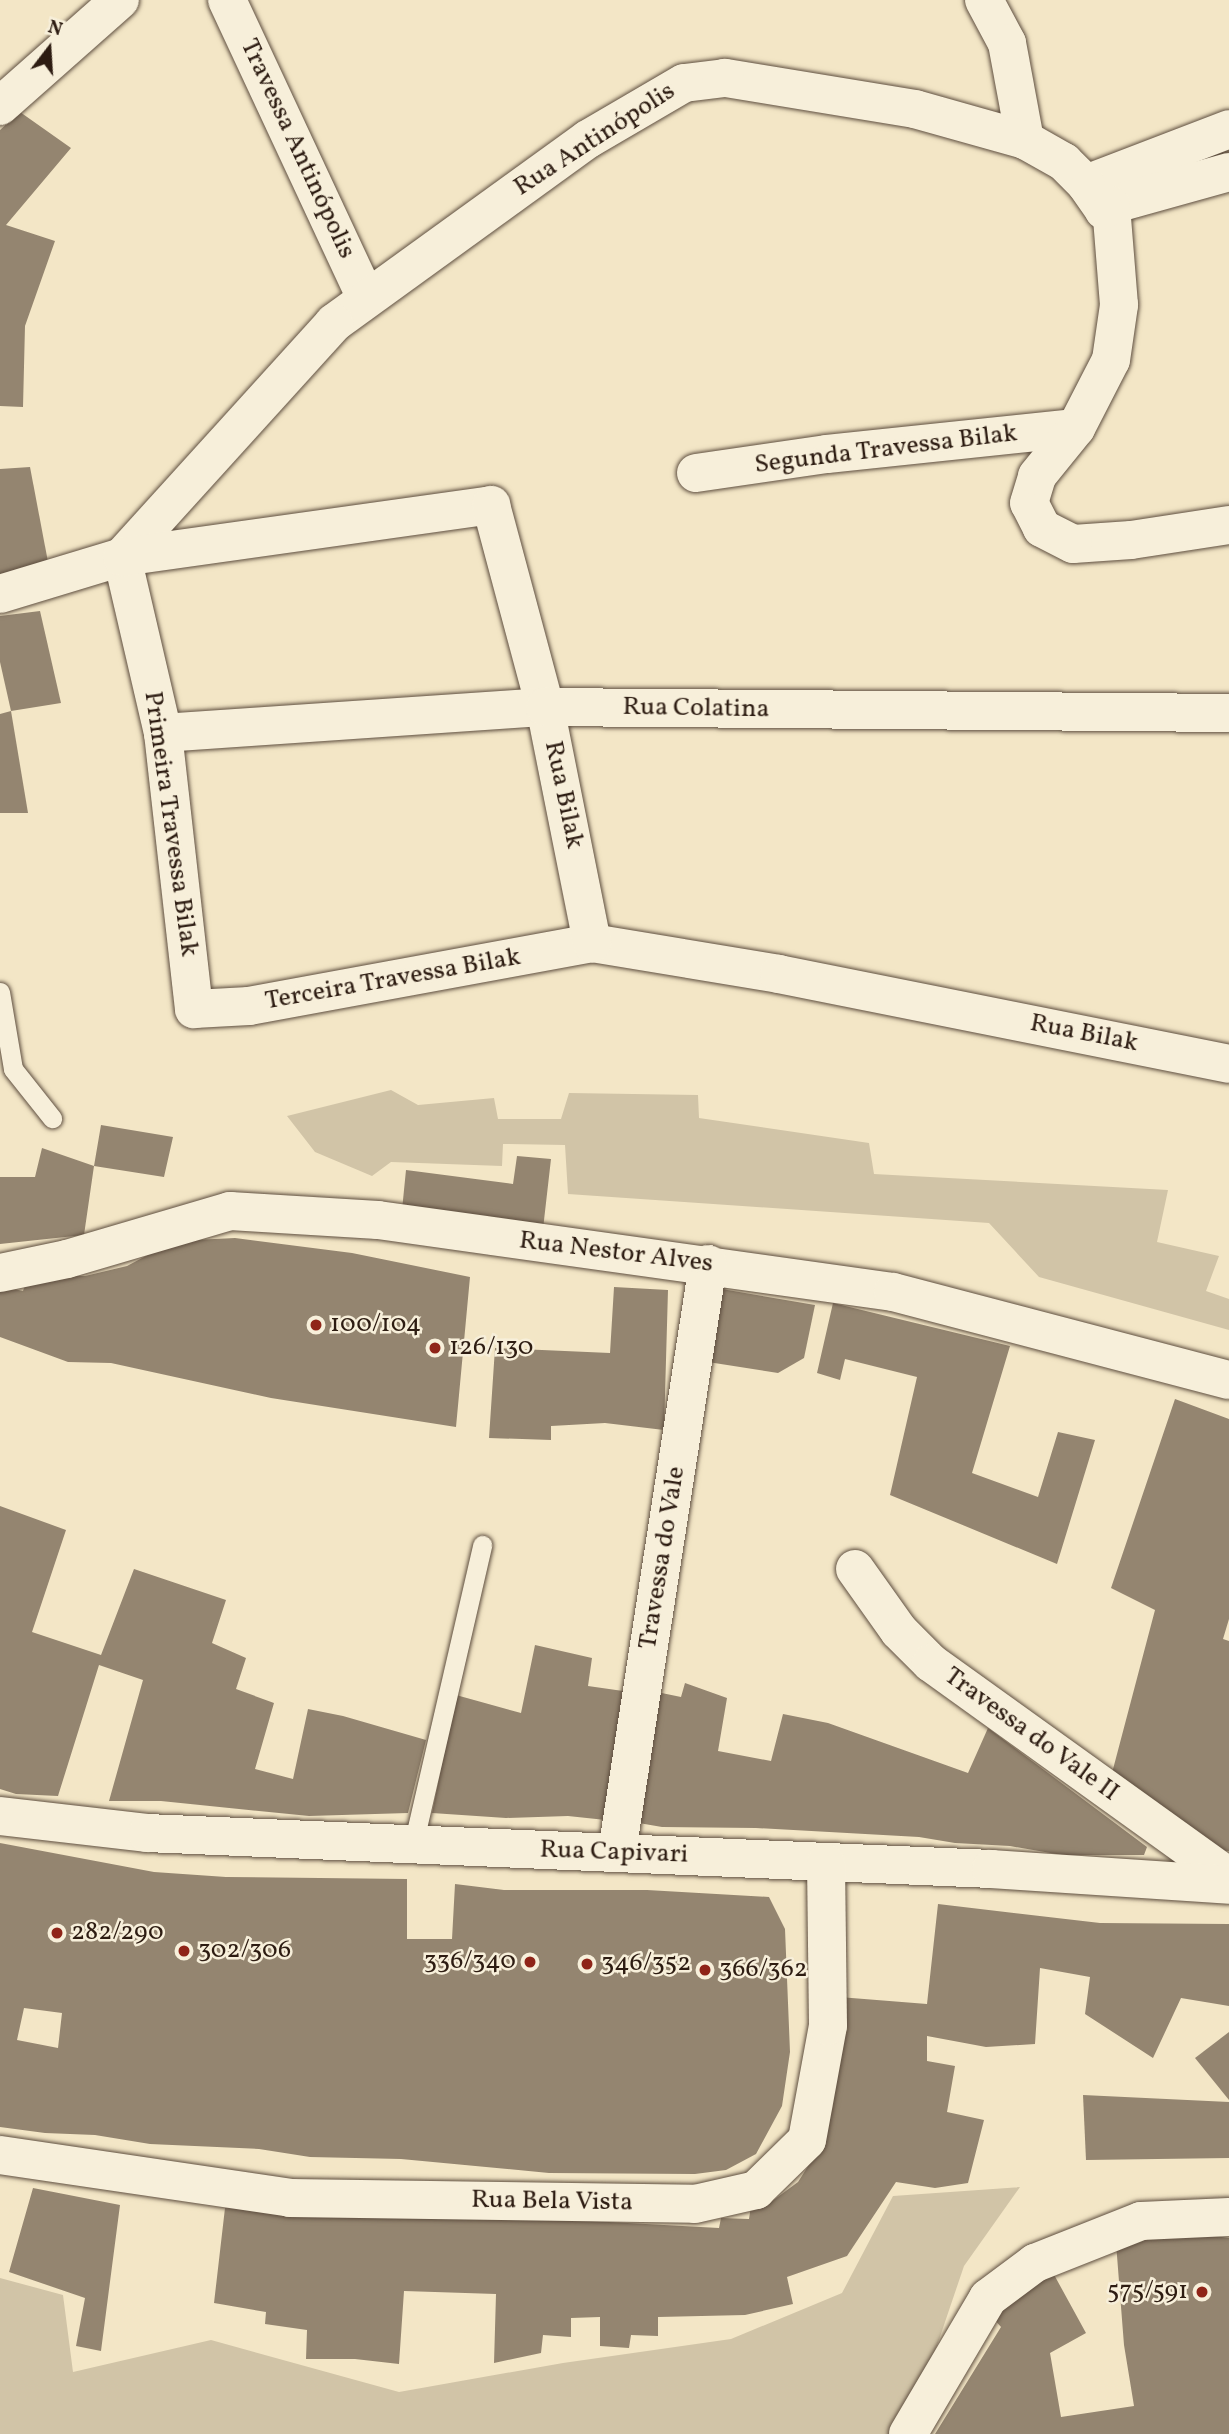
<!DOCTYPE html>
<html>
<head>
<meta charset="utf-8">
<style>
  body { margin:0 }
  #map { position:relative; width:1229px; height:2434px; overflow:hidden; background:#f3e6c6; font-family:Vollkorn,serif }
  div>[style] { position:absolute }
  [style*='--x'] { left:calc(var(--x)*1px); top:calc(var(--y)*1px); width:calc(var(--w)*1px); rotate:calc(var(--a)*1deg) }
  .green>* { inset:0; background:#d1c4a7 }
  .building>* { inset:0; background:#948570 }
  .roads { filter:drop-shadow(0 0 2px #5e4e3f) drop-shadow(0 0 2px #5e4e3f) }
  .lane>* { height:19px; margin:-9.5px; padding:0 9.5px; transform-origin:9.5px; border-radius:9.5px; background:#f7efda }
  .street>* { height:38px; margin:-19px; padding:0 19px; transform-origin:19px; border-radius:19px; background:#f7efda }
  .dots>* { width:19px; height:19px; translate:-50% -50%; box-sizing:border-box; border:4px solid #f7efda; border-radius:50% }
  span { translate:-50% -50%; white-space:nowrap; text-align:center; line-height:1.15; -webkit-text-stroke:5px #f7efda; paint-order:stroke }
  .street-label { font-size:26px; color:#2d1c12 }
  .poi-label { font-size:26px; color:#2d1c12 }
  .left { translate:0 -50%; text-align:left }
  .right { translate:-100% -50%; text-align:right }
  .north { position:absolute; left:14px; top:14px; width:70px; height:70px; -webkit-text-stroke:5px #f7efda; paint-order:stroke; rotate:17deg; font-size:19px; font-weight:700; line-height:28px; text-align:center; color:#2d1c12 }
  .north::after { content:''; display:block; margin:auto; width:24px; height:32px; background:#2d1c12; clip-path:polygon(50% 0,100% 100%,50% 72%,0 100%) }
</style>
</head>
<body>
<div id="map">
  <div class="green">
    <i style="clip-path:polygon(391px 1090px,418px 1105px,494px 1098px,498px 1119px,561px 1119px,569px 1093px,698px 1095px,699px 1118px,869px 1143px,874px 1174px,1168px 1190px,1157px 1242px,1219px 1256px,1206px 1291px,1229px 1299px,1229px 1330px,1039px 1277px,989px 1223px,568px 1194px,565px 1145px,503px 1144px,502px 1166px,391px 1162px,372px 1176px,315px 1152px,287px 1116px)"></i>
    <i style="clip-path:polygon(1020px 2187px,964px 2266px,907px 2434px,0 2434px,0 2278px,63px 2295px,73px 2372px,211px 2340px,399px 2392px,563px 2363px,731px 2339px,842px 2293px,893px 2196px)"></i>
  </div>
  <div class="building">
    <i style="clip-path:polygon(20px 112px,71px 148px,6px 225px,55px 241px,25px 326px,23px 407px,0 406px,0 130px)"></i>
    <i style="clip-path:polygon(30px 467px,48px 562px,0 574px,0 469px)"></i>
    <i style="clip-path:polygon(40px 611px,61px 703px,11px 711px,0 662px,0 616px)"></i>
    <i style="clip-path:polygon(11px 711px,28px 813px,0 813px,0 714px)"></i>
    <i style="clip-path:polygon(101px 1125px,173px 1137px,164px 1177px,94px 1166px,84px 1235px,0 1244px,0 1177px,35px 1177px,42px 1148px,94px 1166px)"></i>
    <i style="clip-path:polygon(517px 1156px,551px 1159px,543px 1229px,402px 1210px,406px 1170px,513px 1184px)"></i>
    <i style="clip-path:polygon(235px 1238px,352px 1253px,470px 1277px,456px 1427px,271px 1398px,111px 1363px,68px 1362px,0 1337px,0 1286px,23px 1291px,28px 1276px,85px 1276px,127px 1266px,174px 1241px)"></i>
    <i style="clip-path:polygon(614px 1287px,668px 1290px,664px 1430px,605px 1423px,551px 1426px,551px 1440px,489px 1438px,495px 1348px,610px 1353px)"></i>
    <i style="clip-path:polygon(716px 1288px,815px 1305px,804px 1358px,778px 1373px,708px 1362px)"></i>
    <i style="clip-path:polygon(833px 1303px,1010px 1346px,972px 1473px,1038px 1497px,1058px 1432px,1095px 1440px,1057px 1564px,890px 1495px,917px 1377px,845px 1359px,840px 1380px,817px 1373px)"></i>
    <i style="clip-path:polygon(1175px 1399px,1229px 1419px,1229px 1619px,1223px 1639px,1229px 1641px,1229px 1851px,1210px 1850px,1112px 1773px,1155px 1610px,1111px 1588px)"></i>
    <i style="clip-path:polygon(0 1506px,66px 1530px,32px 1632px,101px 1655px,134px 1569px,226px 1600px,212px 1643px,246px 1658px,236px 1689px,274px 1703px,255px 1769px,293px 1779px,308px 1709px,343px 1716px,426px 1740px,408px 1813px,309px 1816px,161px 1801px,109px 1801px,143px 1680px,99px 1665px,58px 1796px,16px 1794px,0 1789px)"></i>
    <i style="clip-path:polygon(535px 1645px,592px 1658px,588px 1686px,630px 1692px,615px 1821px,568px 1816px,506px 1818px,432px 1813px,456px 1695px,521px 1713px)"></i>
    <i style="clip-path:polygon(685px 1683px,727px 1698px,718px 1751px,771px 1761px,783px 1714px,828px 1723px,968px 1773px,988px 1728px,1147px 1847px,1144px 1855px,1062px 1855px,1010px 1846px,955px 1843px,919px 1837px,756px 1828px,662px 1827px,633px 1822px,652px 1691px,681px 1697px)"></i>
    <i style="clip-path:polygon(evenodd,0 1843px,154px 1872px,226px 1877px,407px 1879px,407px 1939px,452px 1939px,455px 1884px,504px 1890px,647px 1890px,769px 1897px,785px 1929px,790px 2052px,782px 2106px,756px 2154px,726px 2170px,695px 2174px,549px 2173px,401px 2159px,310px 2157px,259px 2149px,150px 2144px,95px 2135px,45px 2133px,0 2127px,0 1843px,24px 2008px,62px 2013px,58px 2048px,17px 2040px,24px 2008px)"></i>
    <i style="clip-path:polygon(938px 1904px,1100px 1923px,1229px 1924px,1229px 2006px,1181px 1998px,1153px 2058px,1085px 2014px,1090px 1977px,1040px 1968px,1035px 2044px,986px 2047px,927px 2036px,927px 2061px,955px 2066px,947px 2112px,984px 2120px,968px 2183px,935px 2188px,896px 2182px,847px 2256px,787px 2277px,793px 2304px,745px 2315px,658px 2317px,658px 2336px,631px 2335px,629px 2348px,600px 2346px,600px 2317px,571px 2318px,571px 2337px,543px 2335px,541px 2353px,494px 2363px,496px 2294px,404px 2291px,399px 2364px,355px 2359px,306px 2359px,307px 2330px,265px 2324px,266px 2312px,214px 2303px,225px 2208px,501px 2216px,719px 2228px,721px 2218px,749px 2219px,751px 2206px,771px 2202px,798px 2182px,819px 2149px,833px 2106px,839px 1997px,927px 2004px)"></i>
    <i style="clip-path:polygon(1229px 2032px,1229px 2100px,1195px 2058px)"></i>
    <i style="clip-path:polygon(1083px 2095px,1229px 2102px,1229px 2158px,1086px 2160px)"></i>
    <i style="clip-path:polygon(33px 2188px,120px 2205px,101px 2351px,76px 2346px,85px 2298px,9px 2272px)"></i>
    <i style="clip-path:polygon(1186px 2232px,1229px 2238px,1229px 2434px,935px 2434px,1001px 2327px,993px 2318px,1052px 2271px,1086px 2333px,1050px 2353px,1061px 2417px,1134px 2406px,1124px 2345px,1116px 2243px)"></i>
  </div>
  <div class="roads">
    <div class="lane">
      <i style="--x:0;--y:992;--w:78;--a:80.4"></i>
      <i style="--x:13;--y:1069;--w:63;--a:51.5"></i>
      <i style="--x:413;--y:1845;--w:308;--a:-77"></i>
    </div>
    <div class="street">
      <i style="--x:227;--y:0;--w:329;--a:65"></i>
      <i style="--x:984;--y:0;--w:49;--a:61.9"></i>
      <i style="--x:1007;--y:43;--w:99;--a:79.5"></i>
      <i style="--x:0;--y:106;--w:160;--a:-41.5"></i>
      <i style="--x:1086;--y:184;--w:153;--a:-21"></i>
      <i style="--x:1111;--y:205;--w:123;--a:-15.6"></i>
      <i style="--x:696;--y:473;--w:132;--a:-8.3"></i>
      <i style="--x:827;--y:454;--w:250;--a:-6"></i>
      <i style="--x:1229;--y:525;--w:99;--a:171.3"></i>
      <i style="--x:1131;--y:540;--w:58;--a:176.1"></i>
      <i style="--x:1073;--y:544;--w:35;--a:-153"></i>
      <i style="--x:1042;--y:528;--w:28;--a:-117"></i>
      <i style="--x:1029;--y:503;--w:28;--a:-73"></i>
      <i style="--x:1037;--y:476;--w:62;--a:-50.9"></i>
      <i style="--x:1076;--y:428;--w:76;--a:-62.8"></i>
      <i style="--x:1111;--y:360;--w:56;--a:-81.7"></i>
      <i style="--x:1119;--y:305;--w:100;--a:-94.6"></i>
      <i style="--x:1111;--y:205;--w:9;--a:144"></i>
      <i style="--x:1104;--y:210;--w:32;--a:-125"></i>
      <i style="--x:1086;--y:184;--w:31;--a:-135"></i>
      <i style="--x:1064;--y:162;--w:45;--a:-150.6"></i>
      <i style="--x:1025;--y:140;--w:114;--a:-164.3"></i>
      <i style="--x:915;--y:109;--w:193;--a:-170.7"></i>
      <i style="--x:725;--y:78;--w:41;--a:173"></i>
      <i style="--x:684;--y:83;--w:111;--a:149.7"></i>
      <i style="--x:588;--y:139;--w:314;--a:144.1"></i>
      <i style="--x:334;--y:323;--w:316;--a:132.2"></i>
      <i style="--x:122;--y:557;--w:181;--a:76.9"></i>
      <i style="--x:163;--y:733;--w:278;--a:83.6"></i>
      <i style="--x:194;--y:1009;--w:55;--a:-3.1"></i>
      <i style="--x:249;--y:1006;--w:349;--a:-10.4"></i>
      <i style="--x:592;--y:943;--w:190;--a:9.4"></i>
      <i style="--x:779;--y:974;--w:459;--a:11.3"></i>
      <i style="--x:0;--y:594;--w:127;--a:-16.9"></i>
      <i style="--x:122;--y:557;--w:373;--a:-8"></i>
      <i style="--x:491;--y:505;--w:209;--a:75"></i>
      <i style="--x:545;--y:707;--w:241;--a:78.7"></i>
      <i style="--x:163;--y:733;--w:383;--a:-3.9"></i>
      <i style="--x:545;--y:707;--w:684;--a:0.5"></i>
      <i style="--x:0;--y:1273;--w:68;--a:-11.8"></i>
      <i style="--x:67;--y:1259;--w:170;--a:-16.4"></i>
      <i style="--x:230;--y:1211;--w:148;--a:3.5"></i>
      <i style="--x:378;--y:1220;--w:520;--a:7.96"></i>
      <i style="--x:893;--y:1292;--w:347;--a:14.7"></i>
      <i style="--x:855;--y:1569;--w:76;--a:54.6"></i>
      <i style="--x:899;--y:1631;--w:45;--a:45"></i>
      <i style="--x:931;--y:1663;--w:367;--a:35.7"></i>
      <i style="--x:0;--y:1816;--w:148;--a:6.6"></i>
      <i style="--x:147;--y:1833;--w:845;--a:2.44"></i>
      <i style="--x:991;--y:1869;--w:239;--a:3.8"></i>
      <i style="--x:617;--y:1852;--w:595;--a:-81.2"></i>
      <i style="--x:0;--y:2155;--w:293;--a:8.4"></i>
      <i style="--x:290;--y:2198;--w:405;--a:0.8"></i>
      <i style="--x:695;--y:2204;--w:63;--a:-12.9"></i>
      <i style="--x:756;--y:2190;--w:71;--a:-44.4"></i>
      <i style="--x:807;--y:2140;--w:116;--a:-79.6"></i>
      <i style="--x:828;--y:2026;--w:163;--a:-90.7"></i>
      <i style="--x:908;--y:2434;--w:158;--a:-59.5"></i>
      <i style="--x:988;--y:2298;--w:59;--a:-36.7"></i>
      <i style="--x:1035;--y:2263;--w:114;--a:-21.6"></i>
      <i style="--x:1141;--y:2221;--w:88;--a:-2.6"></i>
    </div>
  </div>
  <div class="dots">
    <i style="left:316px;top:1325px;background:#8f2418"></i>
    <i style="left:435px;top:1348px;background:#8f2418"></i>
    <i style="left:57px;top:1933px;background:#8f2418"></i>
    <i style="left:184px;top:1951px;background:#8f2418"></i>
    <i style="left:530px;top:1962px;background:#8f2418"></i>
    <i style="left:587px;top:1964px;background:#8f2418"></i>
    <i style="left:705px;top:1970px;background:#8f2418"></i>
    <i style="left:1202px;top:2292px;background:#8f2418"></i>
  </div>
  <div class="street-label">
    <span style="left:595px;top:140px;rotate:-33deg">Rua Antinópolis</span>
    <span style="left:297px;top:149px;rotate:65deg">Travessa Antinópolis</span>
    <span style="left:886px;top:450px;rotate:-7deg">Segunda Travessa Bilak</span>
    <span style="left:696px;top:709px;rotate:1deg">Rua Colatina</span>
    <span style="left:563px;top:795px;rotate:78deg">Rua Bilak</span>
    <span style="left:170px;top:824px;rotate:82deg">Primeira Travessa Bilak</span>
    <span style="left:393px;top:980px;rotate:-10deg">Terceira Travessa Bilak</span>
    <span style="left:1084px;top:1034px;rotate:11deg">Rua Bilak</span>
    <span style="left:616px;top:1253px;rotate:7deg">Rua Nestor Alves</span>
    <span style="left:663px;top:1558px;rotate:-81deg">Travessa do Vale</span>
    <span style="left:1031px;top:1735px;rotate:36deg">Travessa do Vale II</span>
    <span style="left:614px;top:1853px;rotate:2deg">Rua Capivari</span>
    <span style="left:552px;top:2202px;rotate:1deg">Rua Bela Vista</span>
  </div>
  <div class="poi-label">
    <span class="left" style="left:330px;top:1325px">100/104</span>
    <span class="left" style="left:449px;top:1348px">126/130</span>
    <span class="left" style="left:71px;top:1933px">282/290</span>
    <span class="left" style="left:198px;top:1951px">302/306</span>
    <span class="right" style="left:516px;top:1962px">336/340</span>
    <span class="left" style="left:601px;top:1964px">346/352</span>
    <span class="left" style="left:719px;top:1970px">366/362</span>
    <span class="right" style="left:1188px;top:2292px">575/591</span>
  </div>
  <div class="north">N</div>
</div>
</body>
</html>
